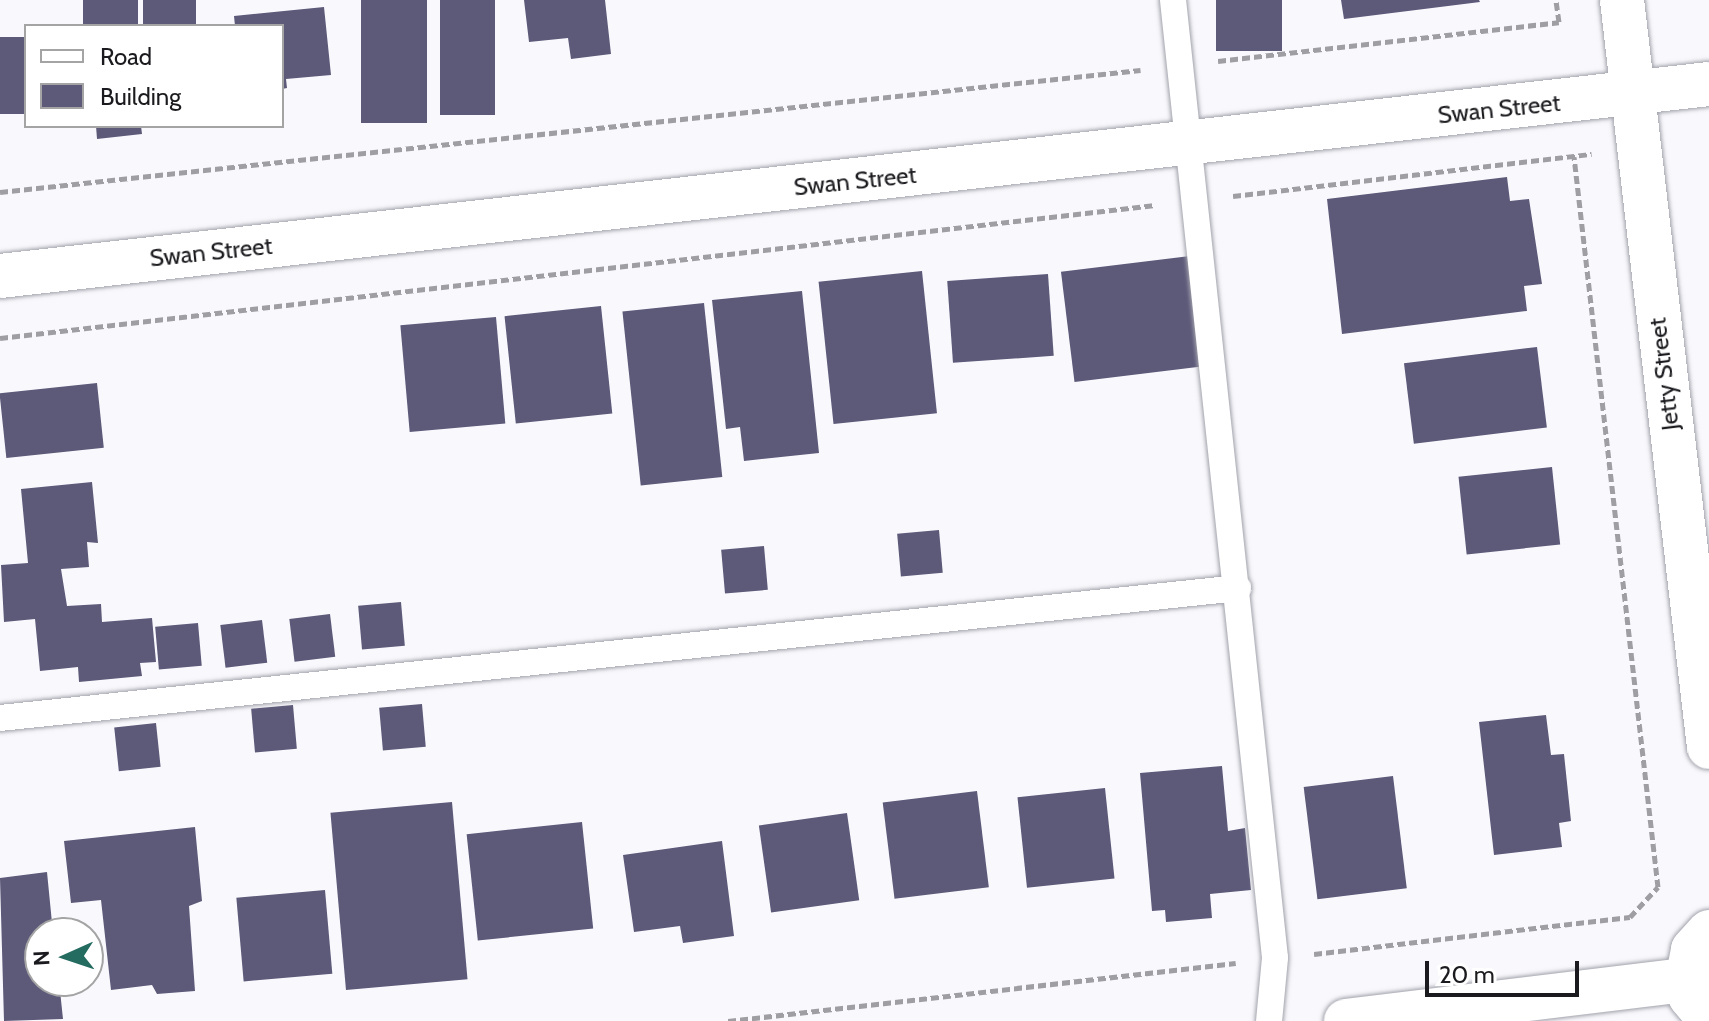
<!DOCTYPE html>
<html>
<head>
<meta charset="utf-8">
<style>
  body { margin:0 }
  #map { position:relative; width:1709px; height:1021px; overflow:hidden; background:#f9f9fd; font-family:Cabin,sans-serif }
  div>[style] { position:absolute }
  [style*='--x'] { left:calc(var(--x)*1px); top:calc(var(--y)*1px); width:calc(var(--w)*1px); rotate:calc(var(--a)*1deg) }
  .building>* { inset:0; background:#5c5979; transform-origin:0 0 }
  .path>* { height:5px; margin-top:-2.5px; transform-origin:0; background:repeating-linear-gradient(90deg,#9f9fa3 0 8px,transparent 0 12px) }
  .roads { filter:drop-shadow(0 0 2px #a2a2ac) drop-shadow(0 0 2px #a2a2ac) }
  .lane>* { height:26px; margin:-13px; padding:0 13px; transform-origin:13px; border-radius:13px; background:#fff }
  .street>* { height:44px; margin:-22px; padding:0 22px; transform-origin:22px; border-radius:22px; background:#fff }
  .secondary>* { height:44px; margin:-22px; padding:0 22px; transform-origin:22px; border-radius:22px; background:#fff }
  span { translate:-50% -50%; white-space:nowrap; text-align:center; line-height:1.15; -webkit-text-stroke:8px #fff; paint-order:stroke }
  .street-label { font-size:24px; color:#1b1b1f }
  .legend { position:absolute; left:24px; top:24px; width:260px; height:104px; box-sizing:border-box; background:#fff; border:2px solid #a4a4a5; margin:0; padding:10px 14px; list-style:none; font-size:24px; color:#1b1b1f }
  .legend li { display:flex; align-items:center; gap:16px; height:40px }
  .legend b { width:40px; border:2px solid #a4a4a5 }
  .north { position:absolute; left:24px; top:917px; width:80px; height:80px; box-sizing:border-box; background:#fff; border:2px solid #a4a4a5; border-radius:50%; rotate:267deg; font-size:22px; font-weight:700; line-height:32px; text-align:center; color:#1b1b1f }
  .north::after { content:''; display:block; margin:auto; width:28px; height:36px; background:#246b60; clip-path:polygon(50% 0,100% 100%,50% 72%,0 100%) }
  .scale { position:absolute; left:1425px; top:961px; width:154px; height:36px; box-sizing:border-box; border:4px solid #1b1b1f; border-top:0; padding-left:10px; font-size:24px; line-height:28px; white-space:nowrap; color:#1b1b1f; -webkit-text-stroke:6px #fff; paint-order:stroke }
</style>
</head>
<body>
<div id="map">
  <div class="building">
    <i style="left:83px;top:0;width:55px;height:26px"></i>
    <i style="left:143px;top:0;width:53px;height:26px"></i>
    <i style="left:361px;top:0;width:66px;height:123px"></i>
    <i style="left:440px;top:0;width:55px;height:115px"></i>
    <i style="clip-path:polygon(524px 0,605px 0,611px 54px,571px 59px,568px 38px,529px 42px)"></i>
    <i style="left:1216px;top:0;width:66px;height:51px"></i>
    <i style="clip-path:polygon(1341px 0,1479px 0,1480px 2px,1344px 19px)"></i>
    <i style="clip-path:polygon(324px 7px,331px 75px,286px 79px,287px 88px,282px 89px,282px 26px,235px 26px,234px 16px)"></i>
    <i style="left:26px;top:37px;width:77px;height:26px;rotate:90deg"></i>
    <i style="clip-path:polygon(96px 126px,141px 126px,142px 134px,97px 139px)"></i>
    <i style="clip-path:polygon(1507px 177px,1510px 201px,1529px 199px,1542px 284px,1524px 286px,1527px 311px,1342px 334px,1327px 199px)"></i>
    <i style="left:1190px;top:256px;width:111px;height:130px;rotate:83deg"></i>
    <i style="left:922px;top:271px;width:143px;height:104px;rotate:84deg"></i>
    <i style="left:1048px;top:274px;width:82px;height:101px;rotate:86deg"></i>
    <i style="clip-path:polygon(802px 291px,819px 453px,744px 461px,740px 427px,726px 429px,712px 300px)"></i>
    <i style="left:704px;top:303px;width:175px;height:82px;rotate:84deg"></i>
    <i style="left:601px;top:306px;width:108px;height:97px;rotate:84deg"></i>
    <i style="left:496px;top:317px;width:107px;height:96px;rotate:85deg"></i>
    <i style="left:1537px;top:347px;width:81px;height:134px;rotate:83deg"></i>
    <i style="left:97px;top:383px;width:65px;height:98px;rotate:84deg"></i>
    <i style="left:1552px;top:467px;width:78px;height:94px;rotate:84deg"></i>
    <i style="clip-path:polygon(92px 482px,98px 543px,87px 542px,89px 567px,61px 569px,67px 606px,101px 604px,102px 622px,152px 618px,156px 662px,140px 663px,142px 676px,79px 682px,78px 667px,40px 671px,35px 619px,4px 622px,1px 565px,28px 563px,21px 489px)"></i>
    <i style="left:939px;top:530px;width:43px;height:42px;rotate:85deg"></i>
    <i style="left:764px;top:546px;width:44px;height:43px;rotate:85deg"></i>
    <i style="left:401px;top:602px;width:44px;height:43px;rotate:85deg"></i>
    <i style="left:330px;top:614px;width:43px;height:41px;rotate:83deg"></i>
    <i style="left:262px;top:620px;width:43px;height:42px;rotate:83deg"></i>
    <i style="left:198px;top:623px;width:43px;height:43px;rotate:85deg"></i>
    <i style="left:422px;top:704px;width:43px;height:43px;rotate:85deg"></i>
    <i style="left:293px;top:705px;width:44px;height:42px;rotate:85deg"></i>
    <i style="clip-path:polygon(1546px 715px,1551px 755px,1564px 754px,1571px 821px,1559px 823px,1562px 847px,1494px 855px,1479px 722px)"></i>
    <i style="left:156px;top:723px;width:44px;height:42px;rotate:84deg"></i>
    <i style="clip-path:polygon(1222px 766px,1228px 831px,1245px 828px,1251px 890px,1210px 894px,1212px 918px,1166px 922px,1165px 910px,1152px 911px,1140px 773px)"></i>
    <i style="left:1393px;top:776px;width:113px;height:90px;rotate:83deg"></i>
    <i style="left:1105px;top:788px;width:91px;height:88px;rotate:84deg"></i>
    <i style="left:977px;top:791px;width:97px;height:95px;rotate:83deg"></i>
    <i style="left:452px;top:802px;width:178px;height:122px;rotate:85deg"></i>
    <i style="left:847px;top:813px;width:88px;height:89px;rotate:82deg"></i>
    <i style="left:582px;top:822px;width:107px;height:116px;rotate:84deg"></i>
    <i style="clip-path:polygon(195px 827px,202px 901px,189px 906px,195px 991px,157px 994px,152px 985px,111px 990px,101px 900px,71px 903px,64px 841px)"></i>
    <i style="clip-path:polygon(722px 841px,734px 936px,683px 943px,680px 926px,634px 932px,623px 855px)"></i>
    <i style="clip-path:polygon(47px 872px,53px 933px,40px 933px,40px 981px,59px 981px,63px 1019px,4px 1021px,0 878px)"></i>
    <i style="left:325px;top:890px;width:84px;height:89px;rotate:85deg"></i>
  </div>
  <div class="path">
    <i style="--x:1218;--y:61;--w:343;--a:-6.5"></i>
    <i style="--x:1559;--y:22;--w:22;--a:-98"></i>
    <i style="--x:0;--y:192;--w:1147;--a:-6.11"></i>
    <i style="--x:1233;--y:196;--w:361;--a:-6.7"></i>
    <i style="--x:0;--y:338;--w:1163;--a:-6.57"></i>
    <i style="--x:1314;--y:954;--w:318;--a:-6.7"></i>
    <i style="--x:1630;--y:917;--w:41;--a:-47"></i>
    <i style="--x:1658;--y:887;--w:735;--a:-96.56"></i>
    <i style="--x:728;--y:1021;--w:511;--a:-6.51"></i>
  </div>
  <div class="roads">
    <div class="lane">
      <i style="--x:1173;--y:0;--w:963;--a:83.92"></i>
      <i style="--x:1275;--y:958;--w:63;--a:95.4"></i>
      <i style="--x:0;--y:718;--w:1245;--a:-5.99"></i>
    </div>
    <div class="street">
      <i style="--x:0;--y:276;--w:1720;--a:-6.41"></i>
      <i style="--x:1346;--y:1021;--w:343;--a:-6.9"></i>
    </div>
    <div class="secondary">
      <i style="--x:1622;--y:0;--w:752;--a:83.36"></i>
      <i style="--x:1709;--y:932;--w:24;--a:132"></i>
      <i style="--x:1693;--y:950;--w:31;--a:101"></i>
      <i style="--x:1687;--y:980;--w:16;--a:79"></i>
      <i style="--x:1690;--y:996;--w:30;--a:50"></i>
    </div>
  </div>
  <div class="street-label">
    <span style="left:1499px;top:109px;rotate:-6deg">Swan Street</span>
    <span style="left:855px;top:181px;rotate:-6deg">Swan Street</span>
    <span style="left:211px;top:252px;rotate:-6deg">Swan Street</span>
    <span style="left:1664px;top:374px;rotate:-97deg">Jetty Street</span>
  </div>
  <ul class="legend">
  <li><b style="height:10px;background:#fff"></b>Road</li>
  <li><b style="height:22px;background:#5c5979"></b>Building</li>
  </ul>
  <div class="north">N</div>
  <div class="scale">20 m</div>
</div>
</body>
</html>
